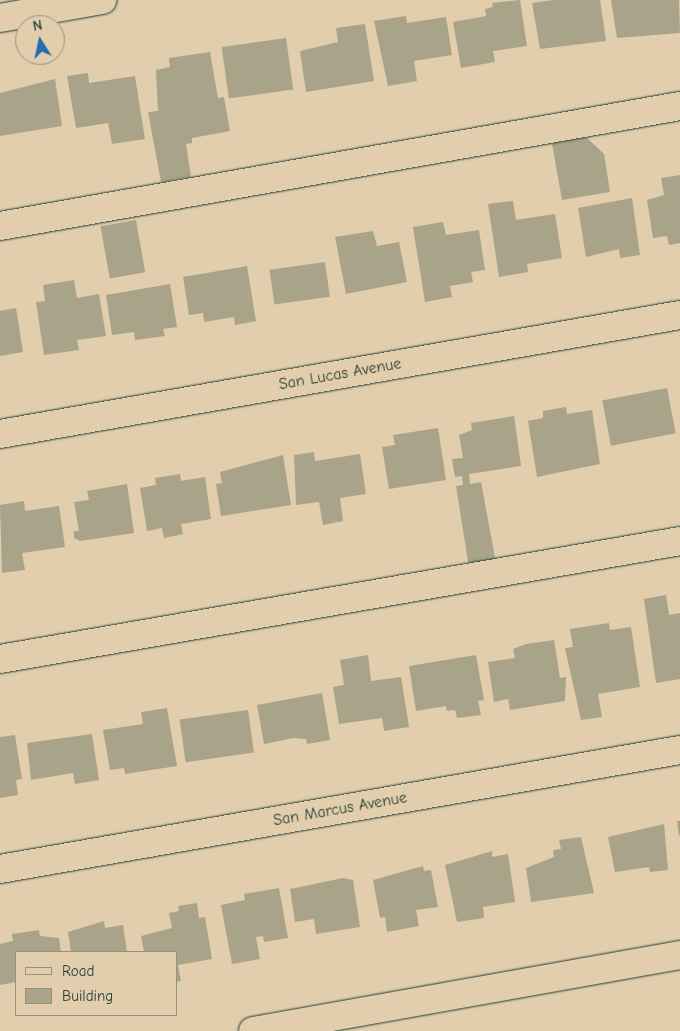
<!DOCTYPE html>
<html>
<head>
<meta charset="utf-8">
<style>
  body { margin:0 }
  #map { position:relative; width:680px; height:1031px; overflow:hidden; background:#e2ceac; font-family:"Comic Neue",sans-serif }
  div>[style] { position:absolute }
  [style*='--x'] { left:calc(var(--x)*1px); top:calc(var(--y)*1px); width:calc(var(--w)*1px); rotate:calc(var(--a)*1deg) }
  .building>* { inset:0; background:#a9a389; transform-origin:0 0 }
  .roads { filter:drop-shadow(0 0 1px #1f3d34) drop-shadow(0 0 1px #1f3d34) }
  .minor>* { height:28px; margin:-14px; padding:0 14px; transform-origin:14px; border-radius:14px; background:#e2ceac }
  span { translate:-50% -50%; white-space:nowrap; text-align:center; line-height:1.15; -webkit-text-stroke:5px #e2ceac; paint-order:stroke }
  .street-label { font-size:16px; color:#1f3d34 }
  .legend { position:absolute; left:15px; top:951px; width:162px; height:65px; box-sizing:border-box; background:#e2ceac; border:1px solid #94947c; margin:0; padding:6px 9px; list-style:none; font-size:15px; color:#1f3d34 }
  .legend li { display:flex; align-items:center; gap:10px; height:25px }
  .legend b { width:25px; border:1px solid #94947c }
  .north { position:absolute; left:15px; top:15px; width:50px; height:50px; box-sizing:border-box; background:#e2ceac; border:1px solid #94947c; border-radius:50%; rotate:350deg; font-size:14px; font-weight:700; line-height:20px; text-align:center; color:#1f3d34 }
  .north::after { content:''; display:block; margin:auto; width:18px; height:22px; background:#1f6fb2; clip-path:polygon(50% 0,100% 100%,50% 72%,0 100%) }
</style>
</head>
<body>
<div id="map">
  <div class="building">
    <i style="clip-path:polygon(520px 0,527px 46px,493px 51px,495px 62px,461px 68px,453px 22px,486px 16px,485px 9px,493px 7px,492px 3px)"></i>
    <i style="clip-path:polygon(554px 0,600px 0,606px 41px,540px 49px,532px 3px)"></i>
    <i style="clip-path:polygon(611px 0,679px 0,680px 33px,617px 38px)"></i>
    <i style="clip-path:polygon(406px 16px,407px 23px,446px 17px,452px 55px,414px 61px,417px 81px,388px 86px,374px 21px)"></i>
    <i style="clip-path:polygon(365px 24px,374px 81px,306px 92px,300px 51px,338px 42px,336px 28px)"></i>
    <i style="left:286px;top:38px;width:52px;height:65px;rotate:82deg"></i>
    <i style="clip-path:polygon(210px 52px,218px 98px,224px 97px,230px 131px,192px 138px,192px 143px,186px 144px,191px 177px,161px 182px,148px 112px,158px 111px,156px 70px,170px 67px,169px 58px)"></i>
    <i style="clip-path:polygon(88px 73px,89px 83px,135px 76px,145px 139px,112px 144px,108px 123px,76px 128px,67px 76px)"></i>
    <i style="clip-path:polygon(55px 79px,62px 126px,0 136px,0 93px)"></i>
    <i style="clip-path:polygon(586px 137px,604px 154px,610px 192px,562px 200px,552px 143px)"></i>
    <i style="clip-path:polygon(680px 175px,680px 243px,669px 245px,667px 236px,653px 238px,647px 200px,664px 195px,661px 178px)"></i>
    <i style="clip-path:polygon(632px 198px,640px 255px,620px 258px,619px 249px,586px 257px,578px 208px)"></i>
    <i style="clip-path:polygon(513px 201px,516px 220px,555px 214px,562px 258px,527px 264px,528px 272px,499px 277px,488px 204px)"></i>
    <i style="left:136px;top:220px;width:53px;height:36px;rotate:80deg"></i>
    <i style="clip-path:polygon(443px 222px,446px 235px,479px 230px,485px 270px,471px 272px,473px 282px,450px 286px,452px 297px,425px 302px,413px 227px)"></i>
    <i style="clip-path:polygon(373px 231px,377px 246px,399px 242px,407px 282px,346px 294px,335px 237px)"></i>
    <i style="left:325px;top:262px;width:35px;height:56px;rotate:82deg"></i>
    <i style="clip-path:polygon(247px 266px,256px 321px,235px 325px,234px 317px,204px 322px,203px 313px,189px 315px,183px 277px)"></i>
    <i style="clip-path:polygon(74px 280px,77px 298px,99px 294px,106px 336px,77px 340px,79px 350px,44px 355px,36px 302px,45px 301px,43px 285px)"></i>
    <i style="clip-path:polygon(170px 284px,177px 327px,163px 329px,165px 336px,135px 340px,134px 332px,112px 335px,106px 295px)"></i>
    <i style="clip-path:polygon(16px 308px,23px 352px,0 356px,0 311px)"></i>
    <i style="left:667px;top:388px;width:46px;height:66px;rotate:79deg"></i>
    <i style="clip-path:polygon(566px 407px,567px 414px,592px 410px,600px 464px,537px 477px,528px 421px,543px 418px,543px 411px)"></i>
    <i style="clip-path:polygon(514px 416px,521px 466px,469px 474px,470px 484px,481px 482px,496px 563px,469px 568px,456px 486px,463px 485px,462px 476px,455px 477px,452px 459px,463px 458px,459px 435px,472px 430px,471px 423px)"></i>
    <i style="clip-path:polygon(438px 428px,446px 480px,389px 489px,382px 447px,395px 445px,393px 435px)"></i>
    <i style="clip-path:polygon(314px 452px,315px 461px,360px 454px,366px 494px,340px 498px,343px 521px,323px 525px,319px 502px,296px 505px,294px 455px)"></i>
    <i style="clip-path:polygon(283px 455px,291px 505px,221px 516px,216px 484px,222px 483px,220px 472px)"></i>
    <i style="clip-path:polygon(180px 474px,181px 481px,205px 477px,211px 519px,181px 524px,183px 534px,164px 538px,162px 528px,147px 531px,140px 488px,156px 485px,155px 478px)"></i>
    <i style="clip-path:polygon(127px 484px,134px 533px,80px 541px,74px 538px,74px 531px,79px 531px,74px 502px,89px 500px,87px 491px)"></i>
    <i style="clip-path:polygon(24px 501px,25px 511px,59px 506px,65px 547px,22px 553px,25px 570px,2px 573px,0 505px)"></i>
    <i style="clip-path:polygon(666px 595px,669px 615px,680px 613px,680px 679px,656px 683px,644px 599px)"></i>
    <i style="clip-path:polygon(609px 623px,610px 630px,631px 627px,640px 687px,598px 694px,602px 717px,581px 720px,565px 648px,573px 647px,570px 629px)"></i>
    <i style="clip-path:polygon(554px 640px,560px 678px,566px 677px,565px 701px,510px 710px,508px 699px,494px 702px,488px 662px,515px 658px,513px 649px,526px 644px)"></i>
    <i style="clip-path:polygon(368px 655px,371px 681px,401px 677px,409px 727px,384px 731px,382px 718px,339px 724px,333px 687px,344px 685px,340px 660px)"></i>
    <i style="clip-path:polygon(476px 655px,484px 700px,478px 701px,481px 715px,457px 718px,455px 710px,447px 711px,446px 706px,416px 711px,409px 666px)"></i>
    <i style="clip-path:polygon(322px 693px,330px 740px,307px 744px,306px 739px,293px 738px,264px 744px,257px 705px)"></i>
    <i style="clip-path:polygon(167px 708px,177px 766px,125px 774px,124px 768px,110px 770px,103px 730px,143px 724px,141px 712px)"></i>
    <i style="left:248px;top:710px;width:43px;height:69px;rotate:82deg"></i>
    <i style="clip-path:polygon(92px 734px,99px 780px,75px 784px,73px 773px,31px 780px,27px 743px)"></i>
    <i style="clip-path:polygon(15px 735px,22px 779px,16px 780px,18px 795px,0 798px,0 737px)"></i>
    <i style="clip-path:polygon(677px 821px,680px 821px,680px 835px,679px 836px)"></i>
    <i style="clip-path:polygon(664px 824px,668px 870px,650px 872px,649px 867px,615px 872px,608px 837px)"></i>
    <i style="clip-path:polygon(581px 837px,594px 893px,531px 902px,526px 868px,554px 857px,553px 850px,561px 849px,559px 840px)"></i>
    <i style="clip-path:polygon(492px 851px,492px 857px,508px 854px,515px 902px,483px 907px,484px 918px,457px 922px,445px 865px)"></i>
    <i style="clip-path:polygon(423px 866px,424px 871px,431px 870px,438px 907px,416px 910px,419px 926px,387px 932px,385px 917px,380px 918px,373px 880px)"></i>
    <i style="clip-path:polygon(343px 878px,353px 880px,360px 927px,316px 934px,314px 919px,295px 922px,290px 889px)"></i>
    <i style="clip-path:polygon(279px 888px,288px 938px,264px 942px,263px 936px,256px 937px,260px 959px,232px 964px,221px 905px,245px 900px,244px 894px)"></i>
    <i style="clip-path:polygon(197px 903px,199px 918px,205px 917px,212px 959px,178px 965px,181px 981px,176px 982px,176px 952px,144px 952px,141px 936px,172px 928px,169px 913px,179px 911px,178px 906px)"></i>
    <i style="clip-path:polygon(104px 921px,105px 928px,123px 925px,127px 952px,71px 952px,68px 932px)"></i>
    <i style="clip-path:polygon(39px 930px,40px 936px,59px 938px,61px 952px,16px 952px,16px 982px,0 985px,0 944px,13px 941px,12px 934px)"></i>
  </div>
  <div class="roads">
    <div class="minor">
      <i style="--x:0;--y:18;--w:104;--a:-10"></i>
      <i style="--x:0;--y:226;--w:691;--a:-10.01"></i>
      <i style="--x:0;--y:434;--w:690;--a:-9.93"></i>
      <i style="--x:0;--y:659;--w:690;--a:-9.84"></i>
      <i style="--x:0;--y:869;--w:690;--a:-9.93"></i>
      <i style="--x:253;--y:1031;--w:434;--a:-10.1"></i>
    </div>
  </div>
  <div class="street-label">
    <span style="left:340px;top:374px;rotate:-10deg">San Lucas Avenue</span>
    <span style="left:340px;top:809px;rotate:-10deg">San Marcus Avenue</span>
  </div>
  <ul class="legend">
  <li><b style="height:6px;background:#e2ceac"></b>Road</li>
  <li><b style="height:14px;background:#a9a389"></b>Building</li>
  </ul>
  <div class="north">N</div>
</div>
</body>
</html>
